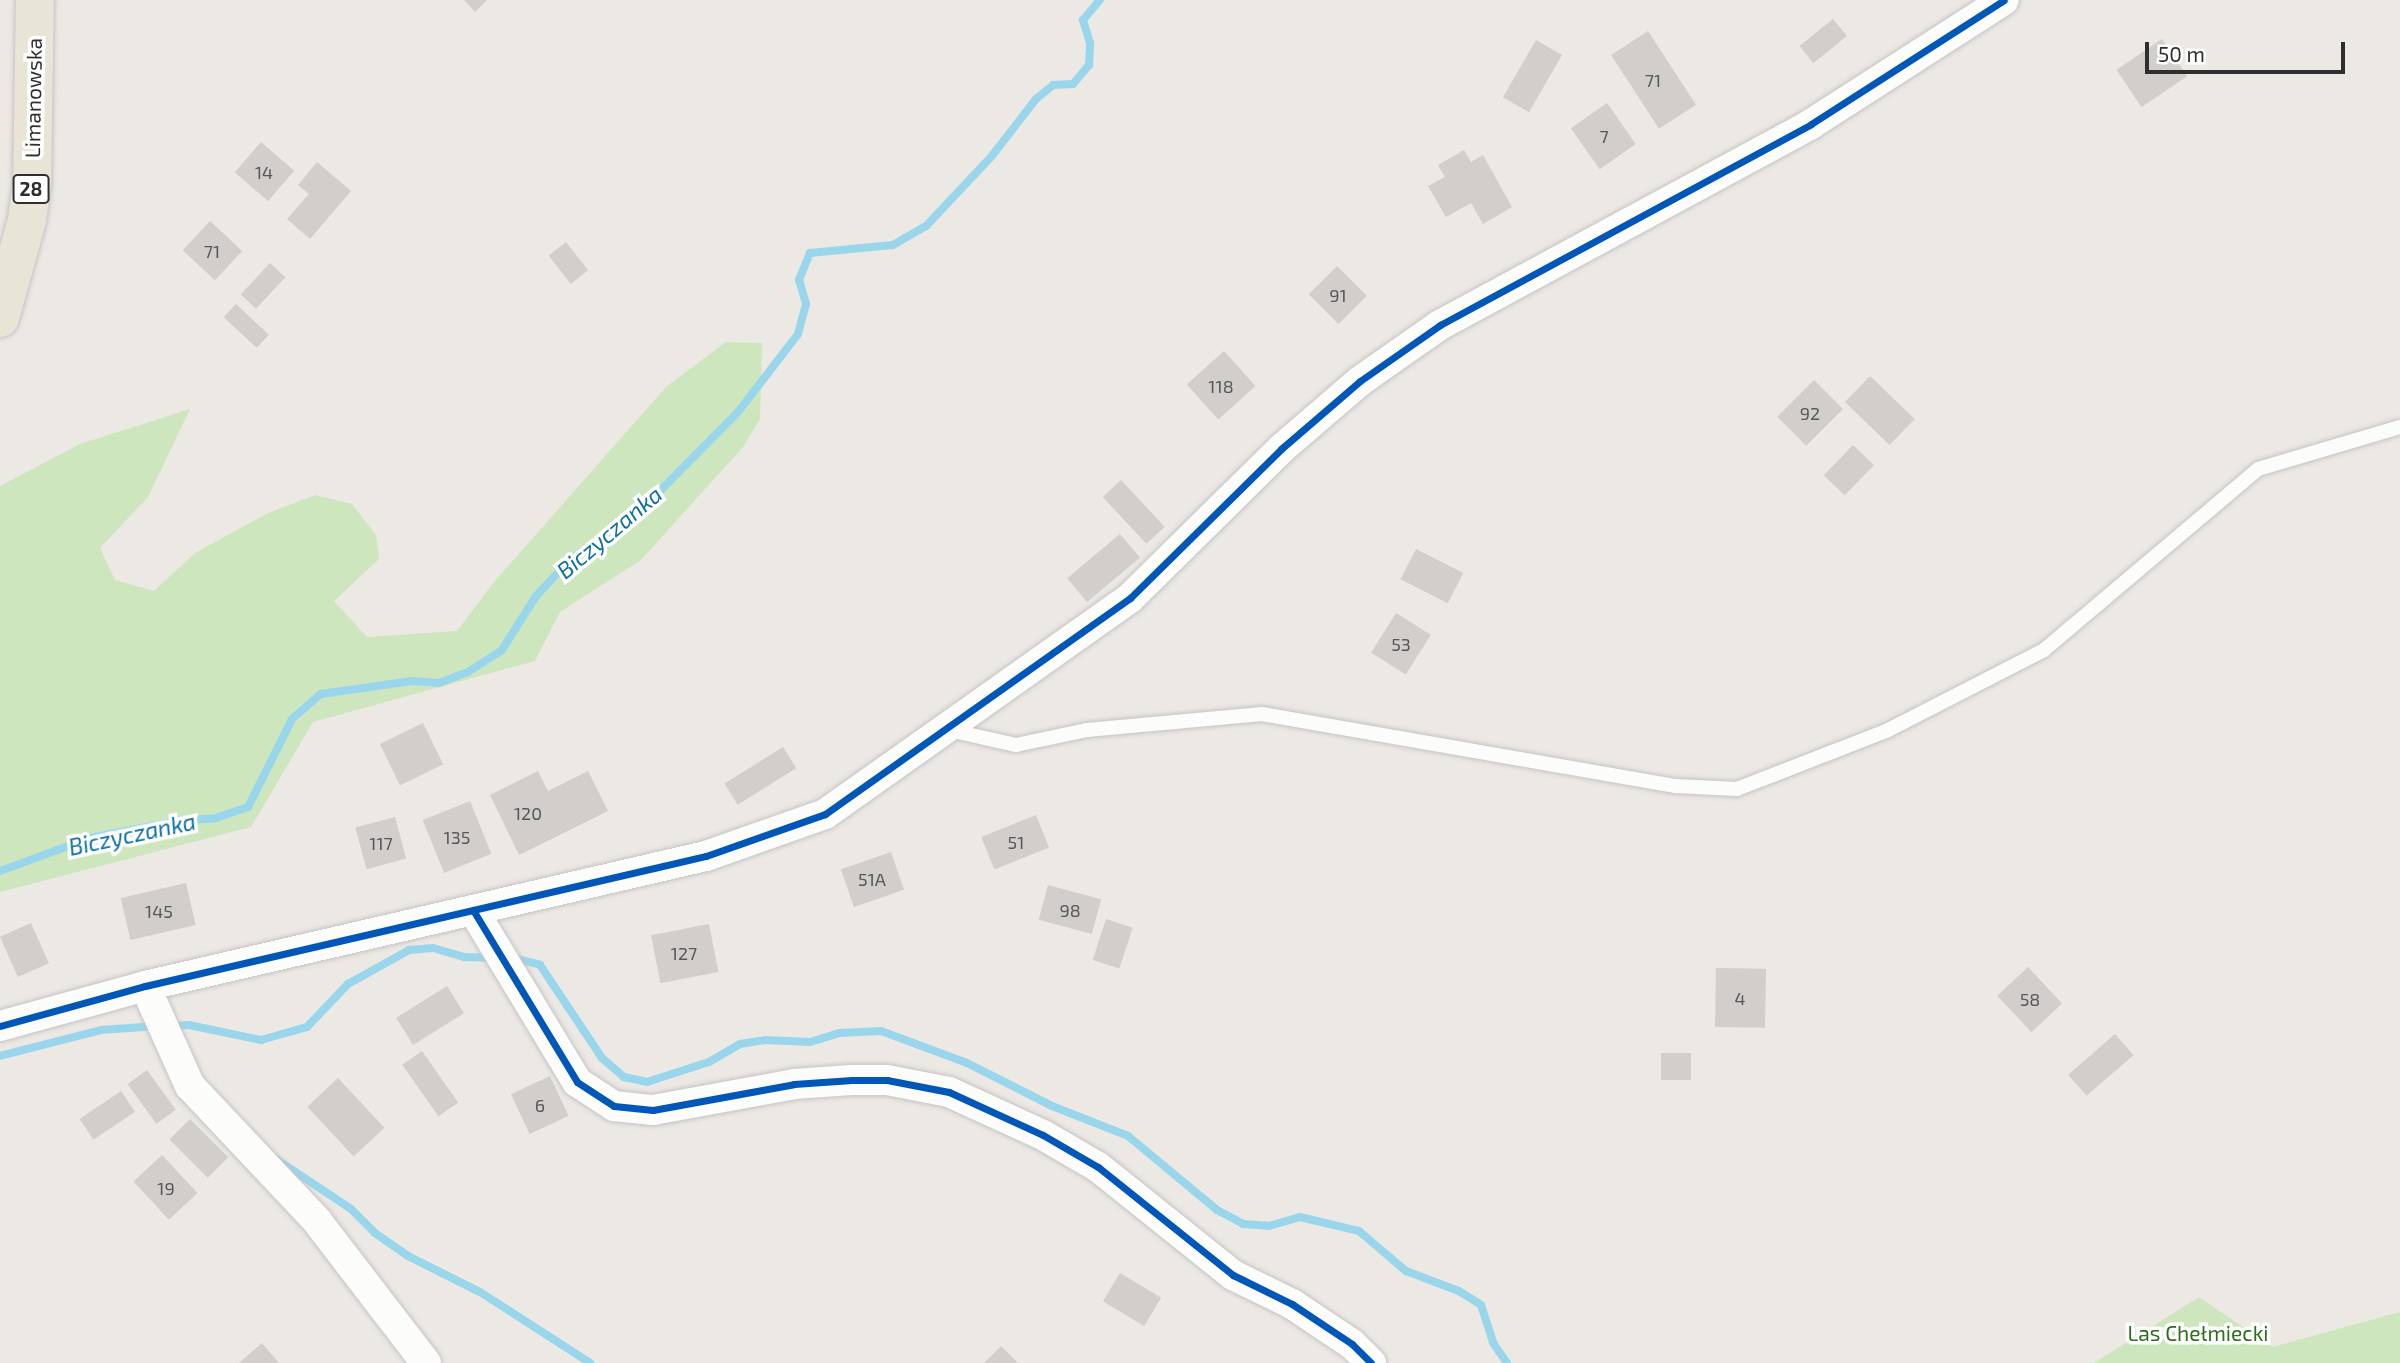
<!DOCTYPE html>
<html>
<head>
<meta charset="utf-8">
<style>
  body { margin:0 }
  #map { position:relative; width:2400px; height:1363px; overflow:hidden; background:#ece8e4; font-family:"Exo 2",sans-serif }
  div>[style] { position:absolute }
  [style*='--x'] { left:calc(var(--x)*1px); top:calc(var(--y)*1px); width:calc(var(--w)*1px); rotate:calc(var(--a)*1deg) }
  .green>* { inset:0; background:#cee6be }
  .stream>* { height:8px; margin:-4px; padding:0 4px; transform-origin:4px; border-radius:4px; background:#99d6ec }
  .building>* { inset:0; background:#d1cecb; transform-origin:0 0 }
  .roads { filter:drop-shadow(0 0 2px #c5c4c5) drop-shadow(0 0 2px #c5c4c5) }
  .service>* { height:14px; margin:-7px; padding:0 7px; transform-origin:7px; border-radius:7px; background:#fcfcfb }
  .minor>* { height:30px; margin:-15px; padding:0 15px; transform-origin:15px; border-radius:15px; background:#fcfcfb }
  .primary>* { height:38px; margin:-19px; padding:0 19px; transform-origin:19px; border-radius:19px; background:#e8e4d6 }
  .cycleway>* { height:7px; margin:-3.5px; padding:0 3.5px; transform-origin:3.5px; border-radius:3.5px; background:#0057b8 }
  span { translate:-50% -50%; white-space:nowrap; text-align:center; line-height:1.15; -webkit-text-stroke:7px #fff; paint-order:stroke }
  .number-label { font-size:18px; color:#585857 }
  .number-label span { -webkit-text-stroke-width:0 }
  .shield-label span { padding:2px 5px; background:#fff; border:2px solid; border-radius:5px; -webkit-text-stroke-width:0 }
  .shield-label { font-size:19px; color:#2e2e2e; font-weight:700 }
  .street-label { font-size:21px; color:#2e2e2e }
  .park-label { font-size:21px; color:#2c6e1b }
  .water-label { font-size:23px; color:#0d6fa3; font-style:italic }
  .scale { position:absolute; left:2145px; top:42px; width:200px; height:32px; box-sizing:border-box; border:4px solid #2e2e2e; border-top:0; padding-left:9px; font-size:21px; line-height:24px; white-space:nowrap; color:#2e2e2e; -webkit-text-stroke:5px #fff; paint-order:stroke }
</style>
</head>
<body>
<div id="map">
  <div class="green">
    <i style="clip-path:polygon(726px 342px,762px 343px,760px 419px,743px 447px,641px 560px,560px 612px,535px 661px,313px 722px,251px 827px,0 892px,0 486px,80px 444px,190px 409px,148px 497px,100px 548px,115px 580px,154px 591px,195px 553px,266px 514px,315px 495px,352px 504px,376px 535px,379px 559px,334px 601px,367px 637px,457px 631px,494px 582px,666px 387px)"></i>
    <i style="clip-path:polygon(2199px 1297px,2272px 1347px,2400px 1312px,2400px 1363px,2094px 1363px)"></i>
  </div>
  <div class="stream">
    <i style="--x:0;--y:871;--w:96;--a:-20.1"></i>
    <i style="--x:90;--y:838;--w:89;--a:-11.1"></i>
    <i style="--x:177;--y:821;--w:39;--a:-4"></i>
    <i style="--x:216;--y:818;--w:34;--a:-19"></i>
    <i style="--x:248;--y:807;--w:98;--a:-63.4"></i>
    <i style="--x:292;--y:719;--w:38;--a:-41"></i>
    <i style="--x:321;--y:694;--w:92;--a:-8.1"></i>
    <i style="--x:412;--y:681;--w:27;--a:4"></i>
    <i style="--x:439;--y:683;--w:31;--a:-21"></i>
    <i style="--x:468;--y:672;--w:40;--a:-32.9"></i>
    <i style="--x:502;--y:650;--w:64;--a:-57.8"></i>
    <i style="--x:536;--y:596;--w:48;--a:-46.7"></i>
    <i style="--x:569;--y:561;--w:90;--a:-35.5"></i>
    <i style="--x:642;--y:509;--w:136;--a:-45.3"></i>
    <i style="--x:738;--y:412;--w:98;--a:-52.4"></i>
    <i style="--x:798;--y:334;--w:31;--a:-75"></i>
    <i style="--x:806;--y:304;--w:25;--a:-106"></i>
    <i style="--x:799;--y:280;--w:29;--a:-68"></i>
    <i style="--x:810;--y:253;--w:83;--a:-5.5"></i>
    <i style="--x:893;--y:245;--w:39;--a:-30"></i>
    <i style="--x:927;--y:225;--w:93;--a:-46.7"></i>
    <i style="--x:991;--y:157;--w:73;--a:-52.2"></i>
    <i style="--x:1036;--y:99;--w:22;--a:-39"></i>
    <i style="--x:1053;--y:85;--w:20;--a:-3"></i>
    <i style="--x:1073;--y:84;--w:25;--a:-50"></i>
    <i style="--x:1089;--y:65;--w:22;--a:-87"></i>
    <i style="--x:1090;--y:43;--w:24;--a:-107"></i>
    <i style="--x:1083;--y:20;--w:26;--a:-50"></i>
    <i style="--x:509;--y:957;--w:32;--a:14"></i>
    <i style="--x:540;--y:965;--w:112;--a:56.3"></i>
    <i style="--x:602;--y:1058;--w:29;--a:41"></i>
    <i style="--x:624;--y:1077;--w:24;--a:12"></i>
    <i style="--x:647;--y:1082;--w:65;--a:-17.9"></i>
    <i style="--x:709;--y:1062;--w:36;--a:-30"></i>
    <i style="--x:740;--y:1044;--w:26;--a:-9"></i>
    <i style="--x:766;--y:1040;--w:44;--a:2.6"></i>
    <i style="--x:810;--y:1042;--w:31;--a:-17"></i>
    <i style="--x:840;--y:1033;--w:41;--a:-2.8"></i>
    <i style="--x:881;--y:1031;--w:92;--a:20.4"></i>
    <i style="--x:967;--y:1063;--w:95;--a:26.8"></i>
    <i style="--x:1052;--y:1106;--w:82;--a:21.5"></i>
    <i style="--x:1128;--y:1136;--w:116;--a:39.7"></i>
    <i style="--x:1217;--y:1210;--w:30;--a:28"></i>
    <i style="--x:1243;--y:1224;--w:26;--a:4"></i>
    <i style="--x:1269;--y:1226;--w:32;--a:-16"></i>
    <i style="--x:1300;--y:1217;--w:61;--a:13.3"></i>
    <i style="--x:1359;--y:1231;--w:62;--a:40.4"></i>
    <i style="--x:1406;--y:1271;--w:57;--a:20.7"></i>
    <i style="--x:1459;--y:1291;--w:26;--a:32"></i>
    <i style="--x:1481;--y:1305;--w:40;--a:72"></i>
    <i style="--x:1493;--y:1343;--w:24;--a:55"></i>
    <i style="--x:170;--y:1026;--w:19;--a:-3"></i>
    <i style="--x:189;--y:1025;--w:74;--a:11.8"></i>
    <i style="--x:261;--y:1040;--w:48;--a:-15.8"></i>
    <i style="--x:307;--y:1027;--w:59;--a:-46.4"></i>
    <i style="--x:348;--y:984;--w:70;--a:-29.1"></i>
    <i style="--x:409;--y:950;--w:24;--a:-5"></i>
    <i style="--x:433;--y:948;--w:32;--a:16"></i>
    <i style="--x:464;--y:957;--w:32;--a:2"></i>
    <i style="--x:0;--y:1056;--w:104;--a:-14.4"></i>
    <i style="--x:101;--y:1030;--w:56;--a:-4.1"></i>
    <i style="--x:276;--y:1159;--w:90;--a:33.7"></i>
    <i style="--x:351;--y:1209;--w:34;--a:45"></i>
    <i style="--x:375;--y:1233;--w:40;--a:34.9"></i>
    <i style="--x:408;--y:1256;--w:80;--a:26.6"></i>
    <i style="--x:480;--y:1292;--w:131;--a:32.8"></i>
  </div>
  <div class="building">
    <i style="clip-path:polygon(464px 0,487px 0,475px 12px)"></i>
    <i style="left:1833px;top:19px;width:22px;height:43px;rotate:51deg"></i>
    <i style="left:1648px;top:31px;width:88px;height:44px;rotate:57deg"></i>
    <i style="left:2162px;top:39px;width:45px;height:55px;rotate:56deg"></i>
    <i style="left:1536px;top:40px;width:30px;height:66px;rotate:30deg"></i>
    <i style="left:1607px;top:103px;width:50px;height:44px;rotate:55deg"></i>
    <i style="left:261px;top:142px;width:44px;height:40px;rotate:41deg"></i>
    <i style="clip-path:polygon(1464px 150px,1471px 162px,1483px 155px,1512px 207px,1483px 224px,1471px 203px,1446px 217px,1428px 186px,1445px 177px,1438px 165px)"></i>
    <i style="clip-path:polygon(317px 162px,351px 191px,310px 239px,287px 219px,309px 194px,298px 185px)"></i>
    <i style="left:210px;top:221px;width:44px;height:40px;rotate:43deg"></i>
    <i style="left:566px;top:242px;width:36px;height:22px;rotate:52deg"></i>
    <i style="left:270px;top:263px;width:21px;height:43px;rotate:43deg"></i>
    <i style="left:1337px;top:266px;width:42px;height:40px;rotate:45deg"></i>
    <i style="left:236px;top:304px;width:45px;height:18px;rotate:43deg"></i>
    <i style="left:1224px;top:351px;width:47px;height:50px;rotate:48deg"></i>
    <i style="left:1870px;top:376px;width:62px;height:36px;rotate:44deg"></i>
    <i style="left:1814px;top:380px;width:41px;height:52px;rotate:45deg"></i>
    <i style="left:1853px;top:445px;width:29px;height:42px;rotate:44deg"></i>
    <i style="left:1121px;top:480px;width:64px;height:25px;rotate:47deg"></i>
    <i style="left:1120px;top:534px;width:31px;height:69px;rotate:50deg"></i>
    <i style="left:1416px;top:549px;width:53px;height:34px;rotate:27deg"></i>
    <i style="left:1396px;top:613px;width:41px;height:47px;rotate:32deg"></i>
    <i style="left:423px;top:723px;width:46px;height:48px;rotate:64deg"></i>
    <i style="left:783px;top:747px;width:25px;height:69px;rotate:58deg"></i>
    <i style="clip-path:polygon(538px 771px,548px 791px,588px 771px,608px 811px,519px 855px,490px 795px)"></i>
    <i style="left:470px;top:801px;width:57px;height:51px;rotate:68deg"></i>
    <i style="left:1036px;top:815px;width:35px;height:59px;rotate:68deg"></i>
    <i style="left:395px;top:817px;width:43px;height:41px;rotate:75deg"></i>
    <i style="left:891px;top:852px;width:40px;height:53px;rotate:71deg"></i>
    <i style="left:186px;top:883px;width:43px;height:67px;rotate:77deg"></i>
    <i style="left:1048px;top:885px;width:55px;height:36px;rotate:15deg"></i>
    <i style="left:1106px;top:919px;width:28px;height:43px;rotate:18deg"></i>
    <i style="left:31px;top:923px;width:44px;height:34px;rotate:66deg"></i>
    <i style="left:709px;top:924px;width:49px;height:59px;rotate:79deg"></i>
    <i style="left:2028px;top:967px;width:50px;height:42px;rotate:47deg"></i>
    <i style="left:1716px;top:968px;width:50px;height:59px;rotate:1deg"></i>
    <i style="left:447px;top:986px;width:32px;height:60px;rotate:58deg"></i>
    <i style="left:2115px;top:1034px;width:28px;height:62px;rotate:49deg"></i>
    <i style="left:422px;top:1051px;width:63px;height:24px;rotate:55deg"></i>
    <i style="left:1661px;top:1053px;width:30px;height:27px"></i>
    <i style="left:147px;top:1070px;width:49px;height:24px;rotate:54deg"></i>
    <i style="left:550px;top:1076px;width:44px;height:43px;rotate:65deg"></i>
    <i style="left:338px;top:1078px;width:68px;height:42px;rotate:47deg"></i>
    <i style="left:121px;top:1091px;width:25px;height:50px;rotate:56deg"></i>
    <i style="left:190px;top:1119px;width:54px;height:29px;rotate:45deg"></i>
    <i style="left:162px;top:1155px;width:52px;height:39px;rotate:47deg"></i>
    <i style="left:1120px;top:1273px;width:48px;height:33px;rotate:31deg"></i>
    <i style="clip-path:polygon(262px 1343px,279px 1363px,239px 1363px)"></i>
    <i style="clip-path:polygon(1001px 1346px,1018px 1363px,984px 1363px)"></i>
  </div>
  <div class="roads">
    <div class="service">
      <i style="--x:949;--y:730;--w:69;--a:12.6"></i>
      <i style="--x:1016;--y:745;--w:73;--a:-11.9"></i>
      <i style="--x:1087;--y:730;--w:176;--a:-5.2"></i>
      <i style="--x:1262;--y:714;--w:420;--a:9.9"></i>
      <i style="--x:1676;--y:786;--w:61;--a:2.8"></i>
      <i style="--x:1737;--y:789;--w:162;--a:-21.3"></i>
      <i style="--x:1888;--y:730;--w:175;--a:-27.1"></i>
      <i style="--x:2044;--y:650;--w:280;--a:-40.2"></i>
      <i style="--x:2258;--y:469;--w:148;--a:-16.5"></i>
    </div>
    <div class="minor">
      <i style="--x:473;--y:910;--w:201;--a:58.8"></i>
      <i style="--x:577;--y:1082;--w:44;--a:33"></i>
      <i style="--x:614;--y:1106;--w:39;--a:6"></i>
      <i style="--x:653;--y:1110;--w:143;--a:-10.4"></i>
      <i style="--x:794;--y:1084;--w:58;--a:-3.9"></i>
      <i style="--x:852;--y:1080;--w:35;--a:0"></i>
      <i style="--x:887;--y:1080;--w:63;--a:11"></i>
      <i style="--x:949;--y:1092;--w:103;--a:24.6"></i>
      <i style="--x:1043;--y:1135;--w:64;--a:30.2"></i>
      <i style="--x:1098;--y:1167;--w:173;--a:38.7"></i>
      <i style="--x:1233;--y:1275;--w:66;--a:26.2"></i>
      <i style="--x:1292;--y:1304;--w:72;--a:33.7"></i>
      <i style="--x:1352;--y:1344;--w:27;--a:45"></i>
      <i style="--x:145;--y:986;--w:110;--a:65.8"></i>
      <i style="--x:190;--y:1086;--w:185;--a:46.7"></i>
      <i style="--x:317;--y:1221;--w:179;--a:52.5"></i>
      <i style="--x:0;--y:1026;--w:150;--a:-15.4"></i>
      <i style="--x:145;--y:986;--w:576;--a:-13.05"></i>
      <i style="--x:706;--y:856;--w:126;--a:-19.4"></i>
      <i style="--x:825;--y:814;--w:374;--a:-35.3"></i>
      <i style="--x:1130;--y:598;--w:212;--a:-44.6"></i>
      <i style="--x:1281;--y:449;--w:104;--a:-40.7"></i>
      <i style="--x:1360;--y:381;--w:98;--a:-35"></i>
      <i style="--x:1440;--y:325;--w:422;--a:-28.4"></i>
      <i style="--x:1811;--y:124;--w:229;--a:-32.7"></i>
    </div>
    <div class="primary">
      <i style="--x:0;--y:318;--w:102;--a:-74.6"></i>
      <i style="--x:27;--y:220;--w:36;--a:-82"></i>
      <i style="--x:32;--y:184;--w:184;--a:-89.1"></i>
    </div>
  </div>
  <div class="cycleway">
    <i style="--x:473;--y:910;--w:201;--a:58.8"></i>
    <i style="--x:577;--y:1082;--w:44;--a:33"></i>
    <i style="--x:614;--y:1106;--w:39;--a:6"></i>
    <i style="--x:653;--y:1110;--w:143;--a:-10.4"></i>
    <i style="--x:794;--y:1084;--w:58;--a:-3.9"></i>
    <i style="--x:852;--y:1080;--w:35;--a:0"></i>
    <i style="--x:887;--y:1080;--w:63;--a:11"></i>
    <i style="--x:949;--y:1092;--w:103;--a:24.6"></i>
    <i style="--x:1043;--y:1135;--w:64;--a:30.2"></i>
    <i style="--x:1098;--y:1167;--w:173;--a:38.7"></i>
    <i style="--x:1233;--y:1275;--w:66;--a:26.2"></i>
    <i style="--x:1292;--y:1304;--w:72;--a:33.7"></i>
    <i style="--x:1352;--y:1344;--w:27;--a:45"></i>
    <i style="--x:0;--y:1026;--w:150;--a:-15.4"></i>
    <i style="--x:145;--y:986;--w:576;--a:-13.05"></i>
    <i style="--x:706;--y:856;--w:126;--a:-19.4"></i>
    <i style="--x:825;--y:814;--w:374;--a:-35.3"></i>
    <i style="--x:1130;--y:598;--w:212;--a:-44.6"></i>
    <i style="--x:1281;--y:449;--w:104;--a:-40.7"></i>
    <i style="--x:1360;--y:381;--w:98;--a:-35"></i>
    <i style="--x:1440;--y:325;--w:422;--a:-28.4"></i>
    <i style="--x:1811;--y:124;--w:229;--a:-32.7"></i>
  </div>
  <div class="number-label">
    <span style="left:1653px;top:80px">71</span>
    <span style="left:1604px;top:136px">7</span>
    <span style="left:264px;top:172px">14</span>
    <span style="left:212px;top:251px">71</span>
    <span style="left:1338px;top:295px">91</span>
    <span style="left:1221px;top:386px">118</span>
    <span style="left:1810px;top:413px">92</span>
    <span style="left:1401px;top:644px">53</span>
    <span style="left:528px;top:813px">120</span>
    <span style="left:457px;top:837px">135</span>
    <span style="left:1016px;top:842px">51</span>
    <span style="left:381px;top:843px">117</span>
    <span style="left:872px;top:879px">51A</span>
    <span style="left:1070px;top:910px">98</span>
    <span style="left:159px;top:911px">145</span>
    <span style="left:684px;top:953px">127</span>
    <span style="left:1740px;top:998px">4</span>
    <span style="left:2030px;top:999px">58</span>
    <span style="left:540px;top:1105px">6</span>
    <span style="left:166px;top:1188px">19</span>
  </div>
  <div class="shield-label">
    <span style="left:31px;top:189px">28</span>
  </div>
  <div class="street-label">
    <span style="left:33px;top:98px;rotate:-89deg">Limanowska</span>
  </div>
  <div class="park-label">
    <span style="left:2198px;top:1333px">Las Chełmiecki</span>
  </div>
  <div class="water-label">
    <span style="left:609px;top:532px;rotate:-40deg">Biczyczanka</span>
    <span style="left:132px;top:834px;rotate:-12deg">Biczyczanka</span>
  </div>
  <div class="scale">50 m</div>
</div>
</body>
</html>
